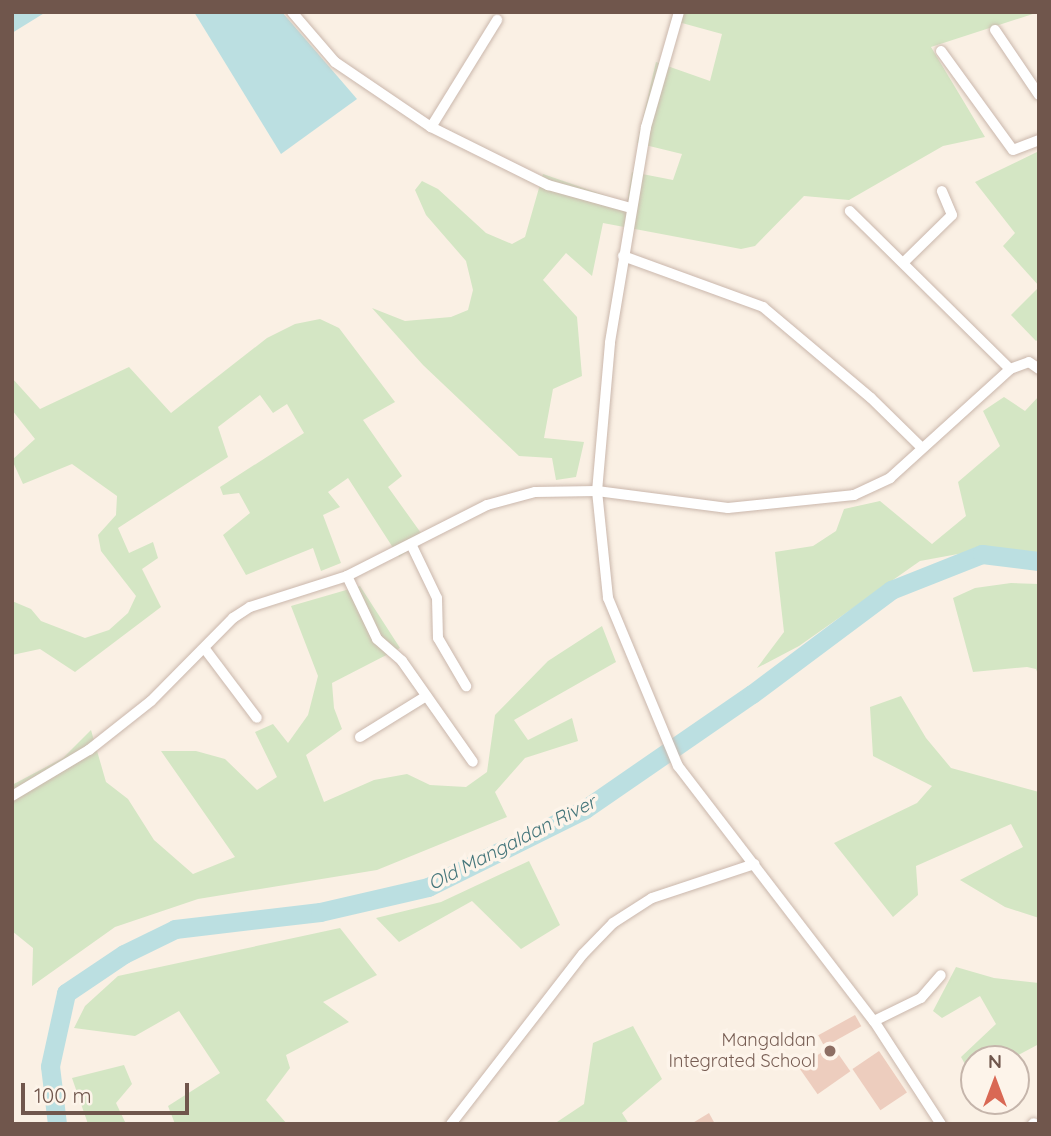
<!DOCTYPE html>
<html>
<head>
<meta charset="utf-8">
<style>
  body { margin:0 }
  #map { position:relative; width:1051px; height:1136px; overflow:hidden; background:#faf0e4; font-family:Quicksand,sans-serif }
  div>[style] { position:absolute }
  [style*='--x'] { left:calc(var(--x)*1px); top:calc(var(--y)*1px); width:calc(var(--w)*1px); rotate:calc(var(--a)*1deg) }
  .green>* { inset:0; background:#d4e6c4 }
  .water>* { inset:0; background:#bbdfe1 }
  .river>* { height:19px; margin:-9.5px; padding:0 9.5px; transform-origin:9.5px; border-radius:9.5px; background:#bbdfe1 }
  .building>* { inset:0; background:#edcdbe; transform-origin:0 0 }
  .roads { filter:drop-shadow(0 0 2px #cab7ac) drop-shadow(0 0 2px #cab7ac) }
  .minor>* { height:10px; margin:-5px; padding:0 5px; transform-origin:5px; border-radius:5px; background:#fff }
  .dots>* { width:19px; height:19px; translate:-50% -50%; box-sizing:border-box; border:4px solid #fdf4ea; border-radius:50% }
  span { translate:-50% -50%; white-space:nowrap; text-align:center; line-height:1.15; -webkit-text-stroke:7px #fdf4ea; paint-order:stroke }
  .education-label { font-size:18px; color:#785e54 }
  .right { translate:-100% -50%; text-align:right }
  .water-label { font-size:19px; color:#45767b; font-style:italic }
  .frame { position:absolute; inset:0; border:14px solid #70564c; pointer-events:none }
  .north { position:absolute; left:960px; top:1045px; width:70px; height:70px; box-sizing:border-box; background:#fdf4ea; border:2px solid #c5b5ab; border-radius:50%; rotate:0deg; font-size:19px; font-weight:700; line-height:28px; text-align:center; color:#70564c }
  .north::after { content:''; display:block; margin:auto; width:24px; height:32px; background:#d96854; clip-path:polygon(50% 0,100% 100%,50% 72%,0 100%) }
  .scale { position:absolute; left:21px; top:1083px; width:168px; height:32px; box-sizing:border-box; border:4px solid #70564c; border-top:0; padding-left:9px; font-size:21px; line-height:24px; white-space:nowrap; color:#70564c; -webkit-text-stroke:5px #fdf4ea; paint-order:stroke }
</style>
</head>
<body>
<div id="map">
  <div class="green">
    <i style="clip-path:polygon(675px 12px,1039px 12px,931px 47px,985px 137px,943px 146px,849px 200px,804px 196px,755px 246px,741px 249px,603px 223px,592px 276px,566px 253px,543px 280px,577px 317px,582px 376px,553px 389px,544px 438px,584px 442px,576px 477px,556px 480px,552px 458px,519px 456px,423px 365px,372px 308px,405px 321px,451px 317px,468px 310px,473px 290px,466px 261px,426px 215px,415px 190px,422px 181px,438px 189px,486px 233px,512px 244px,525px 237px,543px 174px,627px 203px,632px 172px,673px 180px,682px 154px,637px 143px,656px 62px,710px 81px,722px 34px,671px 20px)"></i>
    <i style="clip-path:polygon(1039px 151px,1039px 286px,1003px 246px,1015px 233px,975px 182px)"></i>
    <i style="clip-path:polygon(1039px 287px,1039px 339px,1036px 341px,1011px 315px)"></i>
    <i style="clip-path:polygon(320px 319px,339px 328px,395px 402px,363px 420px,402px 476px,388px 487px,426px 540px,399px 557px,348px 478px,328px 492px,340px 507px,323px 515px,341px 563px,321px 571px,313px 548px,246px 575px,223px 535px,250px 513px,239px 493px,223px 495px,220px 487px,304px 433px,287px 404px,273px 413px,260px 395px,218px 427px,228px 457px,118px 528px,129px 553px,153px 542px,158px 558px,142px 569px,161px 607px,75px 672px,40px 649px,12px 655px,12px 601px,31px 609px,41px 621px,85px 638px,109px 630px,128px 613px,136px 596px,101px 551px,98px 535px,116px 515px,117px 496px,72px 464px,23px 484px,12px 460px,35px 439px,12px 410px,12px 378px,40px 409px,129px 367px,171px 413px,267px 338px,295px 324px)"></i>
    <i style="clip-path:polygon(1039px 396px,1039px 554px,985px 549px,920px 561px,799px 646px,757px 668px,784px 632px,775px 552px,813px 546px,836px 531px,844px 509px,880px 501px,932px 544px,966px 516px,958px 482px,1000px 446px,983px 411px,1004px 397px,1025px 411px)"></i>
    <i style="clip-path:polygon(1011px 583px,1039px 584px,1039px 677px,1036px 669px,1027px 667px,973px 672px,953px 598px,975px 588px)"></i>
    <i style="clip-path:polygon(360px 586px,400px 648px,332px 683px,334px 708px,342px 729px,306px 755px,324px 802px,374px 780px,407px 774px,430px 785px,466px 787px,487px 772px,495px 715px,548px 661px,602px 626px,616px 662px,514px 720px,528px 740px,572px 718px,578px 741px,525px 758px,495px 792px,507px 817px,377px 870px,198px 899px,115px 927px,32px 986px,33px 948px,12px 931px,12px 785px,63px 758px,91px 730px,106px 782px,128px 799px,154px 840px,193px 874px,235px 857px,161px 751px,196px 751px,225px 759px,257px 790px,277px 777px,255px 732px,273px 724px,288px 743px,308px 715px,318px 676px,291px 606px)"></i>
    <i style="clip-path:polygon(901px 696px,926px 738px,951px 768px,1039px 792px,1039px 918px,1005px 907px,960px 880px,1023px 847px,1011px 824px,916px 866px,918px 895px,893px 917px,834px 843px,917px 803px,932px 786px,873px 756px,870px 707px)"></i>
    <i style="clip-path:polygon(529px 861px,560px 925px,521px 949px,472px 901px,399px 942px,376px 918px,441px 902px)"></i>
    <i style="clip-path:polygon(340px 928px,377px 975px,323px 1002px,349px 1022px,286px 1055px,290px 1068px,266px 1100px,287px 1124px,175px 1124px,168px 1106px,220px 1073px,179px 1011px,135px 1036px,74px 1028px,85px 1006px,118px 976px)"></i>
    <i style="clip-path:polygon(956px 967px,994px 978px,1039px 983px,1039px 1044px,1011px 1059px,974px 1059px,971px 1075px,961px 1057px,996px 1024px,980px 996px,942px 1018px,933px 1011px)"></i>
    <i style="clip-path:polygon(633px 1026px,662px 1079px,622px 1113px,629px 1124px,554px 1124px,584px 1104px,593px 1043px)"></i>
    <i style="clip-path:polygon(124px 1065px,132px 1084px,116px 1103px,126px 1124px,88px 1124px,72px 1078px)"></i>
  </div>
  <div class="water">
    <i style="clip-path:polygon(12px 12px,46px 12px,12px 33px)"></i>
    <i style="clip-path:polygon(194px 12px,282px 12px,357px 99px,281px 154px)"></i>
  </div>
  <div class="river">
    <i style="--x:57;--y:1124;--w:58;--a:-96.9"></i>
    <i style="--x:50;--y:1066;--w:75;--a:-77.6"></i>
    <i style="--x:66;--y:993;--w:70;--a:-33.9"></i>
    <i style="--x:124;--y:954;--w:57;--a:-26.1"></i>
    <i style="--x:175;--y:929;--w:146;--a:-6.7"></i>
    <i style="--x:320;--y:912;--w:111;--a:-13"></i>
    <i style="--x:428;--y:887;--w:175;--a:-26.4"></i>
    <i style="--x:585;--y:809;--w:203;--a:-34.6"></i>
    <i style="--x:752;--y:694;--w:174;--a:-36.8"></i>
    <i style="--x:891;--y:590;--w:98;--a:-21.6"></i>
    <i style="--x:982;--y:554;--w:57;--a:7"></i>
  </div>
  <div class="building">
    <i style="left:855px;top:1015px;width:13px;height:42px;rotate:61deg"></i>
    <i style="left:832px;top:1045px;width:32px;height:40px;rotate:55deg"></i>
    <i style="left:879px;top:1051px;width:50px;height:32px;rotate:56deg"></i>
    <i style="clip-path:polygon(709px 1113px,715px 1124px,691px 1124px)"></i>
  </div>
  <div class="roads">
    <div class="minor">
      <i style="--x:292;--y:12;--w:66;--a:49.3"></i>
      <i style="--x:335;--y:62;--w:116;--a:34.1"></i>
      <i style="--x:431;--y:127;--w:131;--a:26.4"></i>
      <i style="--x:548;--y:185;--w:86;--a:15.5"></i>
      <i style="--x:679;--y:12;--w:120;--a:106"></i>
      <i style="--x:646;--y:127;--w:219;--a:99.5"></i>
      <i style="--x:610;--y:343;--w:149;--a:95"></i>
      <i style="--x:597;--y:491;--w:108;--a:84.1"></i>
      <i style="--x:608;--y:598;--w:182;--a:67.4"></i>
      <i style="--x:678;--y:766;--w:322;--a:52.5"></i>
      <i style="--x:874;--y:1021;--w:123;--a:57"></i>
      <i style="--x:995;--y:30;--w:78;--a:55.9"></i>
      <i style="--x:941;--y:51;--w:122;--a:54"></i>
      <i style="--x:1013;--y:150;--w:28;--a:-21"></i>
      <i style="--x:431;--y:127;--w:126;--a:-58.3"></i>
      <i style="--x:623;--y:256;--w:149;--a:20"></i>
      <i style="--x:763;--y:307;--w:141;--a:40.1"></i>
      <i style="--x:871;--y:398;--w:70;--a:44.4"></i>
      <i style="--x:904;--y:262;--w:67;--a:-44.4"></i>
      <i style="--x:952;--y:215;--w:26;--a:-113"></i>
      <i style="--x:1010;--y:369;--w:20;--a:-20"></i>
      <i style="--x:1029;--y:362;--w:12;--a:35"></i>
      <i style="--x:411;--y:544;--w:60;--a:64.3"></i>
      <i style="--x:437;--y:598;--w:40;--a:88.6"></i>
      <i style="--x:438;--y:638;--w:56;--a:59.7"></i>
      <i style="--x:347;--y:576;--w:70;--a:64.5"></i>
      <i style="--x:377;--y:639;--w:33;--a:41"></i>
      <i style="--x:402;--y:661;--w:123;--a:54.9"></i>
      <i style="--x:205;--y:649;--w:86;--a:53"></i>
      <i style="--x:360;--y:737;--w:78;--a:-31.8"></i>
      <i style="--x:12;--y:796;--w:90;--a:-30.9"></i>
      <i style="--x:89;--y:750;--w:79;--a:-38.3"></i>
      <i style="--x:151;--y:701;--w:117;--a:-45.3"></i>
      <i style="--x:233;--y:618;--w:20;--a:-33"></i>
      <i style="--x:250;--y:607;--w:102;--a:-17.7"></i>
      <i style="--x:347;--y:576;--w:157;--a:-26.9"></i>
      <i style="--x:487;--y:505;--w:50;--a:-15.2"></i>
      <i style="--x:535;--y:492;--w:62;--a:-0.9"></i>
      <i style="--x:597;--y:491;--w:132;--a:7.4"></i>
      <i style="--x:728;--y:508;--w:127;--a:-5.9"></i>
      <i style="--x:854;--y:495;--w:40;--a:-25"></i>
      <i style="--x:890;--y:478;--w:162;--a:-42.2"></i>
      <i style="--x:1010;--y:369;--w:225;--a:-135.4"></i>
      <i style="--x:874;--y:1021;--w:52;--a:-26.1"></i>
      <i style="--x:921;--y:998;--w:30;--a:-49"></i>
      <i style="--x:451;--y:1124;--w:215;--a:-52.2"></i>
      <i style="--x:583;--y:954;--w:43;--a:-45.9"></i>
      <i style="--x:613;--y:923;--w:46;--a:-32.7"></i>
      <i style="--x:652;--y:898;--w:108;--a:-18.4"></i>
      <i style="--x:1033;--y:1124;--w:1;--a:-45"></i>
    </div>
  </div>
  <div class="dots">
    <i style="left:830px;top:1051px;background:#8d6e63"></i>
  </div>
  <div class="education-label">
    <span class="right" style="left:816px;top:1051px">Mangaldan<br>Integrated School</span>
  </div>
  <div class="water-label">
    <span style="left:512px;top:843px;rotate:-27deg">Old Mangaldan River</span>
  </div>
  <div class="frame"></div>
  <div class="north">N</div>
  <div class="scale">100 m</div>
</div>
</body>
</html>
